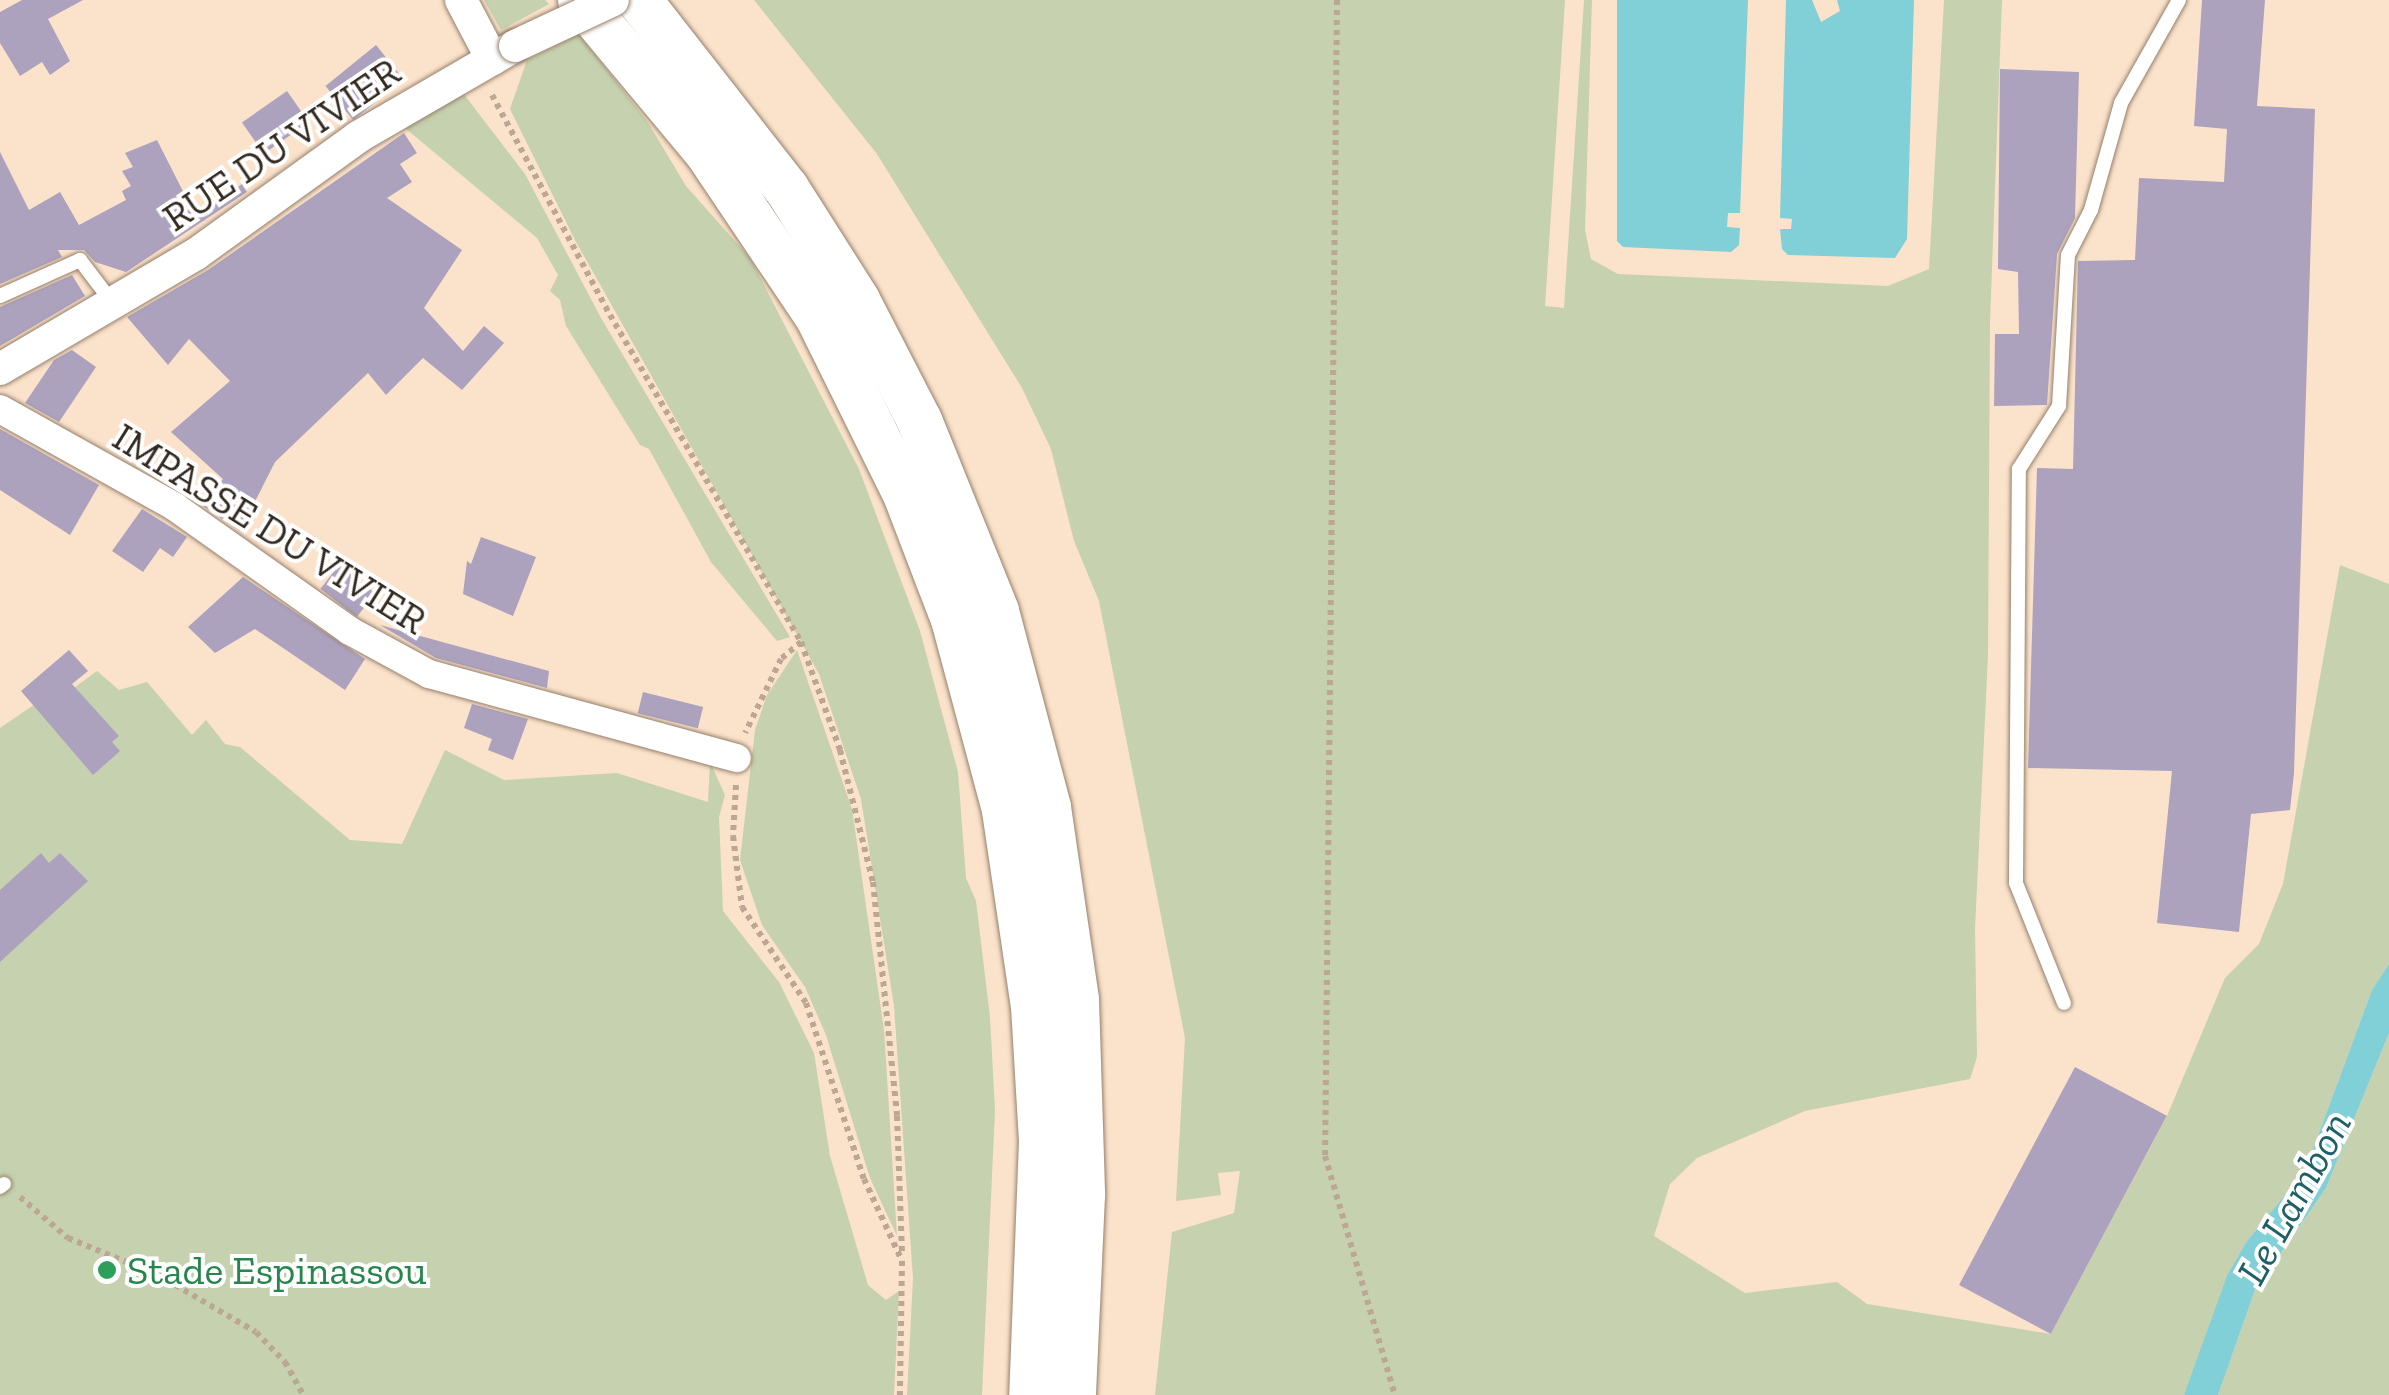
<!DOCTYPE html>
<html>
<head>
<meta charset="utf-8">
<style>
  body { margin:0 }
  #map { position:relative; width:2389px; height:1395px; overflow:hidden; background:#fbe2cb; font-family:"Zilla Slab",serif }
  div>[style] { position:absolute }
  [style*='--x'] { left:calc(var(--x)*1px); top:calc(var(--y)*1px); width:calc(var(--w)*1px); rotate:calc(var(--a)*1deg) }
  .green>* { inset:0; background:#c6d1af }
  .water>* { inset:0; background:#81cfd7 }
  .building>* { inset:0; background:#aca2be; transform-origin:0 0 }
  .path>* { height:6px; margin-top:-3px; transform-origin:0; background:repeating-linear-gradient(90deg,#bba794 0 5px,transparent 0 10px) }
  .roads { filter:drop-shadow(0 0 2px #96806c) drop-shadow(0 0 2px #96806c) }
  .service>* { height:14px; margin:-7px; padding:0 7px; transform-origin:7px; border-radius:7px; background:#fff }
  .minor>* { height:28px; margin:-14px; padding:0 14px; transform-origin:14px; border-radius:14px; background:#fff }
  .tertiary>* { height:32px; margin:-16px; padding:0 16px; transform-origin:16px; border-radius:16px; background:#fff }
  .trunk>* { height:45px; margin:-22.5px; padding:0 22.5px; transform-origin:22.5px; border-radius:22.5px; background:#fff }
  .bridges { filter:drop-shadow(0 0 2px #96806c) drop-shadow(0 0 2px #96806c) }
  .tertiary-bridge>* { height:32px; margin:-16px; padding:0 16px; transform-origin:16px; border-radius:16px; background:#fff }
  .dots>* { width:28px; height:28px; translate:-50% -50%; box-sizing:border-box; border:5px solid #fff; border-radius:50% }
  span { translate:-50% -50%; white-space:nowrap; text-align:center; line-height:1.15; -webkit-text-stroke:8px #fff; paint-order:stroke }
  .street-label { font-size:40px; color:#322920 }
  .leisure-label { font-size:40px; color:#27864d }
  .left { translate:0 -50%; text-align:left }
  .water-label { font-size:42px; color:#1f6066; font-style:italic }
</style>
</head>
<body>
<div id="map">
  <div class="green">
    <i style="clip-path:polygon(484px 0,545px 0,549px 4px,501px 30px)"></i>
    <i style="clip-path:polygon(754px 0,1565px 0,1545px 306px,1564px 308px,1584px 0,1592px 0,1585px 230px,1591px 259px,1618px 274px,1888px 286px,1929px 269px,1944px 0,2002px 0,1990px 322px,1988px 655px,1975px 929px,1977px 1057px,1970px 1079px,1805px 1111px,1697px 1158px,1670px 1184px,1654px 1236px,1745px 1293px,1837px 1282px,1867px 1304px,2051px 1334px,2167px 1116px,2225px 978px,2259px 944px,2283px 884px,2340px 565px,2389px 584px,2389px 964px,2372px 990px,2305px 1171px,2247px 1241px,2184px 1395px,1155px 1395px,1172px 1232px,1234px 1213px,1240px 1171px,1218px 1173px,1221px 1195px,1176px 1201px,1185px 1038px,1099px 601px,1074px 541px,1051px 449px,1022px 388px,877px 154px)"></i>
    <i style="clip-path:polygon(579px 34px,647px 121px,686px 186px,750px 258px,859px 469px,920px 631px,958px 772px,966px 878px,976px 901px,990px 1017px,995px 1110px,982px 1395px,907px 1395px,913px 1278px,894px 1006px,861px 799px,819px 674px,575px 240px,510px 109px,527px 60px)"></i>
    <i style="clip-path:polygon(463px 93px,525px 174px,601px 318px,790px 637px,777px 641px,711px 562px,649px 449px,640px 445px,566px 326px,560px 300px,550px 291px,558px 275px,537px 238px,405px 128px)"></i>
    <i style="clip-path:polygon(797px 650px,852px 809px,884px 1030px,897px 1236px,870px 1178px,826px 1035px,805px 987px,762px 925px,740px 860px,755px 730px,767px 695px)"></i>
    <i style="clip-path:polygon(97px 671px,119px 690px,147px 682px,192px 735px,206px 720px,225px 744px,240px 747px,350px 840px,402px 844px,445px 750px,504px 780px,617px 773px,708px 802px,710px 762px,725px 795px,719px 817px,723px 911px,779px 982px,814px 1053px,830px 1156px,868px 1285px,886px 1300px,899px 1291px,894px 1395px,0 1395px,0 728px,38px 702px,48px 707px)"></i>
    <i style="clip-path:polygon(2389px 1033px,2389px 1395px,2218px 1395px,2255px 1290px,2326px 1188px)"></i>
  </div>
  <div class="water">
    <i style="clip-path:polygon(1617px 0,1748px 0,1740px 213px,1728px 213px,1727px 227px,1740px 228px,1739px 245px,1731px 252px,1623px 247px,1617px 241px)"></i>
    <i style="clip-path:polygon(1786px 0,1812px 0,1821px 22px,1840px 11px,1837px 0,1914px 0,1907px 239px,1895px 258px,1788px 255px,1782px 249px,1780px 229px,1791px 229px,1792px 219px,1780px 218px)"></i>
    <i style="clip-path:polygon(2389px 964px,2389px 1033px,2326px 1188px,2255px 1290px,2218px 1395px,2184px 1395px,2227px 1276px,2247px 1241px,2305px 1171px,2372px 990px)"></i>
  </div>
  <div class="building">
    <i style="clip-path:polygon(22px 0,83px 0,48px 19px,70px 61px,50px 75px,42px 62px,20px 76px,0 43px,0 12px)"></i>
    <i style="clip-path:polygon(2202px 0,2265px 0,2257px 106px,2315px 109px,2294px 773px,2290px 810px,2251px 814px,2239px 932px,2157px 923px,2172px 771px,2028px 768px,2037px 468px,2073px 469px,2078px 261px,2135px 260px,2139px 178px,2224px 182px,2227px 129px,2194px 126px)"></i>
    <i style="left:376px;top:45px;width:44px;height:65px;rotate:51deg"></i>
    <i style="clip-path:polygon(2000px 69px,2079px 72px,2075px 218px,2057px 254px,2047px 405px,1994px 406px,1995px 334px,2019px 334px,2018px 272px,1998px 269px)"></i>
    <i style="left:287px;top:91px;width:38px;height:55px;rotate:55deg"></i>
    <i style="clip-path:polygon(404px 133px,417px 153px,400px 164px,412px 182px,387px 198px,462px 250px,424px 308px,463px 351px,484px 326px,504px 343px,462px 390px,423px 358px,386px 395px,368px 373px,275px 462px,240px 531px,203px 506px,223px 479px,171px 432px,230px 381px,189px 339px,168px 365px,127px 317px,208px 270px)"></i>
    <i style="clip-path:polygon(157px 140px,196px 217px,242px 184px,247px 192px,126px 272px,95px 262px,84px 250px,58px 250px,62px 257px,0 284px,0 152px,29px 210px,60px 192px,79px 225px,126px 200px,122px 191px,131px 186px,122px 171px,133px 167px,125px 153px)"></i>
    <i style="clip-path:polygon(72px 275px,85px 296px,0 346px,0 307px)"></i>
    <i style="clip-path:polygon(72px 350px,96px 367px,59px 422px,25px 403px,54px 360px)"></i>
    <i style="clip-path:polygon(0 429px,99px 485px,70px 535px,0 490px)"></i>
    <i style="clip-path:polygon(142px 509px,187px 537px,173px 557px,160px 548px,143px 572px,112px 551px)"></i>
    <i style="clip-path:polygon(481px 537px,536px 557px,513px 616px,463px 594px,467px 561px,471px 564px)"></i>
    <i style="left:339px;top:565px;width:46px;height:30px;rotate:38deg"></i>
    <i style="clip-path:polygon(243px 577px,365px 659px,345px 690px,255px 629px,215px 653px,188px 627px)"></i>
    <i style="clip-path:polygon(380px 625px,549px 671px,547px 688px,436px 658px)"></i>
    <i style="clip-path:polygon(69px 650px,88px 671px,72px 684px,119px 736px,112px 742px,120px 751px,93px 775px,21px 691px)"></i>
    <i style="left:643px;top:692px;width:62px;height:22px;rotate:14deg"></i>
    <i style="clip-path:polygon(472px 704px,528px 719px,513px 760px,488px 750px,492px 739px,464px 728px)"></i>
    <i style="clip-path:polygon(41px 853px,49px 863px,60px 853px,88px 881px,0 962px,0 890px)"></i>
    <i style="left:2075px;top:1067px;width:104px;height:247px;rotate:28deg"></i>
  </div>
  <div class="path">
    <i style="--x:1337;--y:0;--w:1156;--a:90.59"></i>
    <i style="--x:1325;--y:1156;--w:249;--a:73.7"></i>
    <i style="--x:492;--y:95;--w:250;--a:61.8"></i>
    <i style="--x:610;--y:315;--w:379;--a:59.7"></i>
    <i style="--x:801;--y:642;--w:26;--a:140"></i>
    <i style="--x:781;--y:659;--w:82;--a:115.9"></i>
    <i style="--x:801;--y:642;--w:115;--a:70.1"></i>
    <i style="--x:840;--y:750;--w:136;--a:76"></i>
    <i style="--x:873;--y:882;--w:235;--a:84.1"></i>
    <i style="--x:897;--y:1116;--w:138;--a:87.9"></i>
    <i style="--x:736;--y:785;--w:51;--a:93.4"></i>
    <i style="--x:733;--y:836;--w:72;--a:82.8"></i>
    <i style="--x:742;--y:907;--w:115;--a:56.3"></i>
    <i style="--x:806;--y:1003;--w:185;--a:71.8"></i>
    <i style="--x:864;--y:1179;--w:90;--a:65.1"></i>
    <i style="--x:902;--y:1261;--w:134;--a:90.9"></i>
    <i style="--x:20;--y:1197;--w:63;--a:40.5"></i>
    <i style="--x:68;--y:1238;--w:97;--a:22.3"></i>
    <i style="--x:158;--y:1275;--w:113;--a:30.2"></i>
    <i style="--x:256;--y:1332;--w:42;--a:46"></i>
    <i style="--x:285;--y:1362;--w:38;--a:61"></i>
  </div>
  <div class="roads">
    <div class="service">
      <i style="--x:0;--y:296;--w:88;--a:-24.2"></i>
      <i style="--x:80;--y:260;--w:53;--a:52.7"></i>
      <i style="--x:2064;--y:1003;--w:129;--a:-111.8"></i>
      <i style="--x:2016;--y:883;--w:414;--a:-89.6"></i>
      <i style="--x:2019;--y:469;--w:75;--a:-57.6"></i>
      <i style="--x:2059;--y:406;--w:151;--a:-86.6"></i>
      <i style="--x:2068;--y:255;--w:51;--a:-62.9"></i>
      <i style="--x:2091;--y:210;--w:111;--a:-74.3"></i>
      <i style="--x:2121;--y:103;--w:118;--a:-60.6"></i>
      <i style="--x:0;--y:1187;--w:5;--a:-37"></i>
    </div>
    <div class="minor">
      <i style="--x:0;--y:409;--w:201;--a:29.2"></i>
      <i style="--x:175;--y:507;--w:214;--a:35.3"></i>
      <i style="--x:350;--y:631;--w:90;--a:28.6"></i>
      <i style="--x:429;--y:674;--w:319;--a:15.3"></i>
    </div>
    <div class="tertiary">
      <i style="--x:461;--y:0;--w:67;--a:62.3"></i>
      <i style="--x:0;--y:369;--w:227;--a:-30.4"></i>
      <i style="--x:196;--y:254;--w:200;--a:-35.8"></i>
      <i style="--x:358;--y:137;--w:181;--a:-30.1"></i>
    </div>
    <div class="trunk">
      <i style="--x:580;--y:0;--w:197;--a:50.2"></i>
      <i style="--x:706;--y:151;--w:199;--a:56.1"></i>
      <i style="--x:817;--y:316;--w:199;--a:63.7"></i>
      <i style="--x:905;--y:494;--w:134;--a:69"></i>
      <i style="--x:953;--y:619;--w:198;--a:75"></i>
      <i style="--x:1004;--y:810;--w:198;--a:81.6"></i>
      <i style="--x:1033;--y:1006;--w:134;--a:86.6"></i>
      <i style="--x:1041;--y:1140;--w:255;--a:92.2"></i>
      <i style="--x:639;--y:0;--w:239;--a:52"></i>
      <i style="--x:786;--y:188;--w:133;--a:57.6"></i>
      <i style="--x:857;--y:300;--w:135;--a:62.7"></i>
      <i style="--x:919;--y:420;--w:206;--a:68"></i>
      <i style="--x:996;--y:611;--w:203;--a:75.1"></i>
      <i style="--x:1048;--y:807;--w:194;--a:81.7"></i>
      <i style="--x:1076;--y:999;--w:196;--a:88.2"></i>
      <i style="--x:1082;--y:1195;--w:200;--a:92.6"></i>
    </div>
  </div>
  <div class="bridges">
    <div class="tertiary-bridge">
      <i style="--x:515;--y:46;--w:108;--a:-25.1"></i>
    </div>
  </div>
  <div class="dots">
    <i style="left:107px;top:1270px;background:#2e9e5b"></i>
  </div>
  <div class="street-label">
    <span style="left:281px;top:144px;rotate:-34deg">RUE DU VIVIER</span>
    <span style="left:270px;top:528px;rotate:32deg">IMPASSE DU VIVIER</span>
  </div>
  <div class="leisure-label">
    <span class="left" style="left:127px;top:1270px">Stade Espinassou</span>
  </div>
  <div class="water-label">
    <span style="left:2294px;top:1198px;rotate:-61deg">Le Lambon</span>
  </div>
</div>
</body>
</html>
